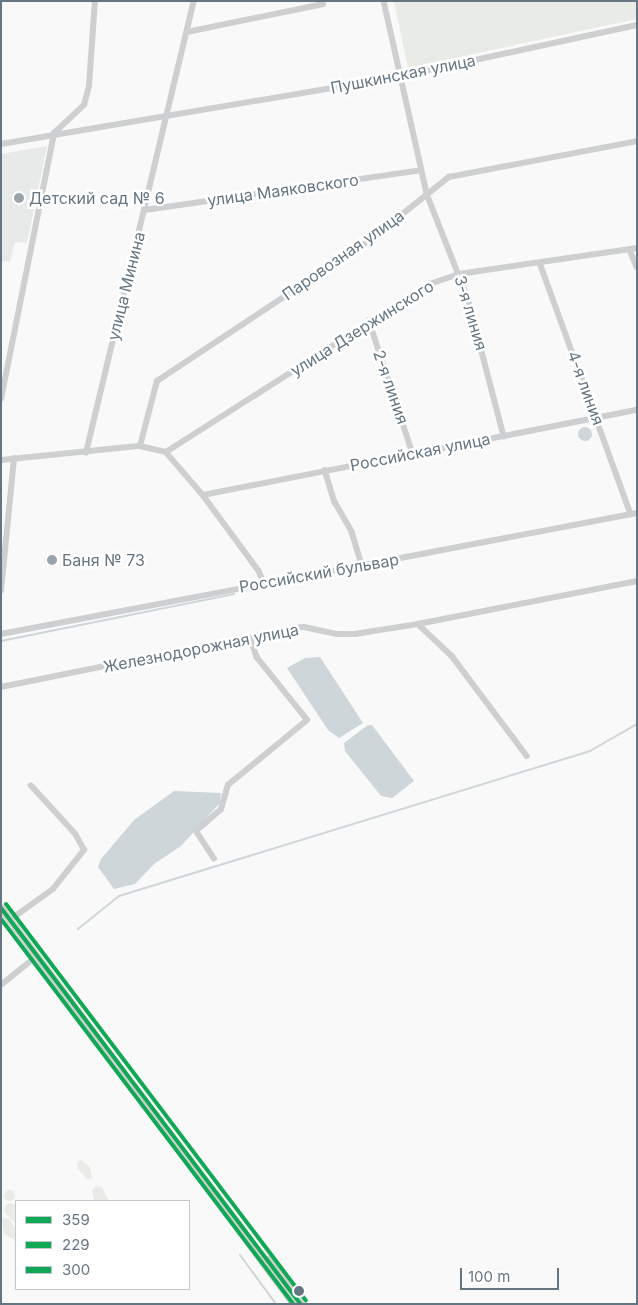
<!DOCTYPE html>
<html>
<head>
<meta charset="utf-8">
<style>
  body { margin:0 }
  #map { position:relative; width:638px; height:1305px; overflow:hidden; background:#f9f9f9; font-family:Inter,sans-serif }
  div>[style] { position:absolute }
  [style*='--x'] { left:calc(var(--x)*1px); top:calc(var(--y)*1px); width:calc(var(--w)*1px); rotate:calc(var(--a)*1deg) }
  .built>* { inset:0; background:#e8e9e9 }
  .green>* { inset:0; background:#e8ebe6 }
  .round { border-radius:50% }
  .water>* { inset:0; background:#ced6d9 }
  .stream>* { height:2px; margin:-1px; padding:0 1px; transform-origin:1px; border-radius:1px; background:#ced6d9 }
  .minor>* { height:5.5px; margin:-2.75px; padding:0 2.75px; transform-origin:2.75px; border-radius:2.75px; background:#cecfd0 }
  .tertiary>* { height:8px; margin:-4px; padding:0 4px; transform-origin:4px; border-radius:4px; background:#cecfd0 }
  .bus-1>* { height:4px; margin:-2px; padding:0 2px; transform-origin:2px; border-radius:2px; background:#10a855 }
  .bus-2>* { height:4px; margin:-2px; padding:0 2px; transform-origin:2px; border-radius:2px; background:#10a855 }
  .bus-3>* { height:4px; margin:-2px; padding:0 2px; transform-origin:2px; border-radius:2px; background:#10a855 }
  .dots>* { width:14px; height:14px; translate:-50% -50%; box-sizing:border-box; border:2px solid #fff; border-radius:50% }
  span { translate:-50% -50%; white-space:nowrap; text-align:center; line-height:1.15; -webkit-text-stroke:5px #fff; paint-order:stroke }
  .street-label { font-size:16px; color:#657683 }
  .poi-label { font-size:16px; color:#657683 }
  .left { translate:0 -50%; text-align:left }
  .frame { position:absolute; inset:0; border:2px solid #657683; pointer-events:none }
  .legend { position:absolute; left:15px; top:1200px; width:175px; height:90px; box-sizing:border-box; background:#fff; border:1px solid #c1c8cd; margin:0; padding:6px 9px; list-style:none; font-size:15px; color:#657683 }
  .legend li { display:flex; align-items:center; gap:10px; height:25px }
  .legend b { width:25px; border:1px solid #c1c8cd }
  .scale { position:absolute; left:460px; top:1268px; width:99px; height:22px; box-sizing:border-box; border:2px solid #657683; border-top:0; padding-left:6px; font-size:15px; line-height:18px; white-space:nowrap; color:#657683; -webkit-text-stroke:4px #fff; paint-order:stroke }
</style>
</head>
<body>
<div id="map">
  <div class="built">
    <i style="clip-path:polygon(47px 146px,27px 243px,15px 242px,10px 262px,1px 261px,1px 154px)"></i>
  </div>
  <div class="green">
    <i style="clip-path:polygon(394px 1px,637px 1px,637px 19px,408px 68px)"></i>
    <i style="clip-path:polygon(81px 1160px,90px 1167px,92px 1178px,87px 1179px,78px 1169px,77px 1163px)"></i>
    <i style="clip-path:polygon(96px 1186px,102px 1187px,109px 1201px,94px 1201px,92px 1190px)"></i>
    <i class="round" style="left:3.5px;top:1189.5px;width:11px;height:11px"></i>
    <i style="clip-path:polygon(10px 1203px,16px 1205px,16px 1224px,4px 1212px,6px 1205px)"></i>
    <i style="clip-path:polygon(8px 1218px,16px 1229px,15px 1240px,4px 1234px,2px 1219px)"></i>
  </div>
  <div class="water">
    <i class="round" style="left:578px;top:427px;width:14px;height:14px"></i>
    <i style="clip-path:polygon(320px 657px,363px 723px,339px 738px,328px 730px,287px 668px,305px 658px)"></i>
    <i style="clip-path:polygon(368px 725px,372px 725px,414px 781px,392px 798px,381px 796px,345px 751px,344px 743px)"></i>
    <i style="clip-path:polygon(174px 791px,221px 793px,220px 803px,181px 846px,154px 864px,135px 884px,114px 889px,98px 867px,101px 859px,134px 820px)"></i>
  </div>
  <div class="stream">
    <i style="--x:1;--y:641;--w:238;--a:-11.4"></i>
    <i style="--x:78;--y:929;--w:53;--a:-38.8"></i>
    <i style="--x:119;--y:896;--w:493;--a:-17.1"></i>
    <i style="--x:590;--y:751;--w:54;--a:-29.9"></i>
    <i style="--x:240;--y:1255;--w:61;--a:53.7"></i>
  </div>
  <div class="minor">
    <i style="--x:384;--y:1;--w:198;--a:77.4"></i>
    <i style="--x:427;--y:194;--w:112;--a:68.5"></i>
    <i style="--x:468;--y:298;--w:143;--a:75.4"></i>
    <i style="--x:187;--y:32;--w:139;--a:-11.6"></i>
    <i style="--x:1;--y:144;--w:406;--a:-9.6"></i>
    <i style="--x:401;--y:76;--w:241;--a:-12.2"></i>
    <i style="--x:145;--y:210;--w:279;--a:-8.2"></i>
    <i style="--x:630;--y:250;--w:18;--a:68"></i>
    <i style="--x:540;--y:263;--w:267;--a:70.1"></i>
    <i style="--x:369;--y:320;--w:141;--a:71.8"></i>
    <i style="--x:1;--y:399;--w:271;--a:-78.7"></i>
    <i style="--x:54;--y:133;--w:41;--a:-43"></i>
    <i style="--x:84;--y:105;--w:20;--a:-75"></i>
    <i style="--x:89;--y:86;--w:85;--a:-86"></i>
    <i style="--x:140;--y:446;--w:67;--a:-75.3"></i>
    <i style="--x:157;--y:381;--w:255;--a:-33.5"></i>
    <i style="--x:370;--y:240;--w:101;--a:-38.6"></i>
    <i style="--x:449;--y:177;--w:191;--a:-10.8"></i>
    <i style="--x:166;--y:452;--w:313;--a:-32.5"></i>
    <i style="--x:430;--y:284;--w:31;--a:-19"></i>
    <i style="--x:459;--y:274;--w:180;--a:-8.3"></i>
    <i style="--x:86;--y:453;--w:465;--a:-76.6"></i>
    <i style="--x:1;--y:460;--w:140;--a:-5.8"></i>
    <i style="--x:140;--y:446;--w:27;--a:13"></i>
    <i style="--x:166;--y:452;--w:57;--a:49.3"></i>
    <i style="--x:203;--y:495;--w:94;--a:53.6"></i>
    <i style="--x:259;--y:571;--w:13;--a:67"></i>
    <i style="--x:325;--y:470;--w:34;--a:73"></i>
    <i style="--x:335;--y:502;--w:34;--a:60"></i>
    <i style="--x:352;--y:532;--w:34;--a:73"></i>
    <i style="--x:203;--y:495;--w:442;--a:-11.1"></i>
    <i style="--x:1;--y:591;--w:133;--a:-84.4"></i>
    <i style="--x:418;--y:624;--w:47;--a:43.3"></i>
    <i style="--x:452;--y:656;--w:125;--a:53.1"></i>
    <i style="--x:1;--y:634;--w:647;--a:-10.77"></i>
    <i style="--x:1;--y:687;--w:294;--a:-11.4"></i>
    <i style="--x:289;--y:629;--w:15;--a:-8"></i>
    <i style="--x:304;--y:627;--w:34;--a:12"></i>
    <i style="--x:337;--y:634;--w:18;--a:0"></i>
    <i style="--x:355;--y:634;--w:64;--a:-9"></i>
    <i style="--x:418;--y:624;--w:223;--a:-11.1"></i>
    <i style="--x:214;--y:859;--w:33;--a:-123"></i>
    <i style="--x:196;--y:831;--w:33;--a:-41"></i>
    <i style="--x:221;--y:809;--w:25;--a:-74"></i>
    <i style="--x:228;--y:785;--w:102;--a:-39.4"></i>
    <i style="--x:307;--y:720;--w:80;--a:-128.9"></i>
    <i style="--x:257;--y:658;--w:20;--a:-110"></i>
    <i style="--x:10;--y:920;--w:53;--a:-35.8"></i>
    <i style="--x:53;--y:889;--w:50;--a:-51.5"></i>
    <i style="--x:84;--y:850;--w:18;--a:-119"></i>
    <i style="--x:75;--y:834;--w:65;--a:-132.5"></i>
    <i style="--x:1;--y:985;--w:46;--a:-38.9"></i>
  </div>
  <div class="tertiary">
    <i style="--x:1;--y:908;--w:493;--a:53.5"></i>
    <i style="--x:268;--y:1260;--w:55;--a:53.1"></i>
  </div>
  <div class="bus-1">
    <i style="--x:1;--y:908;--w:497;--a:52.9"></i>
  </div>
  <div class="bus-2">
    <i style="--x:1;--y:919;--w:483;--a:52.8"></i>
  </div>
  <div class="bus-3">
    <i style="--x:6;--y:904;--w:497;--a:52.9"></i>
  </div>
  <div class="dots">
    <i style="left:19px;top:198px;background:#99a4ac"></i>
    <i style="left:52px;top:560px;background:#99a4ac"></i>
    <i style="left:299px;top:1291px;background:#657683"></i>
  </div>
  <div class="street-label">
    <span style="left:403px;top:74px;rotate:-11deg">Пушкинская улица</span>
    <span style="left:283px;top:190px;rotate:-8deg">улица Маяковского</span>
    <span style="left:343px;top:255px;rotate:-35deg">Паровозная улица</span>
    <span style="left:126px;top:286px;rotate:-76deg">улица Минина</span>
    <span style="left:471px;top:313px;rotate:73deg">3-я линия</span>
    <span style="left:362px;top:328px;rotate:-32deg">улица Дзержинского</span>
    <span style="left:391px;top:387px;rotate:71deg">2-я линия</span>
    <span style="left:586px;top:388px;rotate:70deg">4-я линия</span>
    <span style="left:420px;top:452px;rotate:-11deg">Российская улица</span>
    <span style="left:319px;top:573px;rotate:-10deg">Российский бульвар</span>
    <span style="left:201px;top:648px;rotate:-11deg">Железнодорожная улица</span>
  </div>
  <div class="poi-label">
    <span class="left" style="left:29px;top:198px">Детский сад № 6</span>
    <span class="left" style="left:62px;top:560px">Баня № 73</span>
  </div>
  <div class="frame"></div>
  <ul class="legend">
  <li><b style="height:6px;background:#10a855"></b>359</li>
  <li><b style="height:6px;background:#10a855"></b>229</li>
  <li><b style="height:6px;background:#10a855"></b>300</li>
  </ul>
  <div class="scale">100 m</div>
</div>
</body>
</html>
